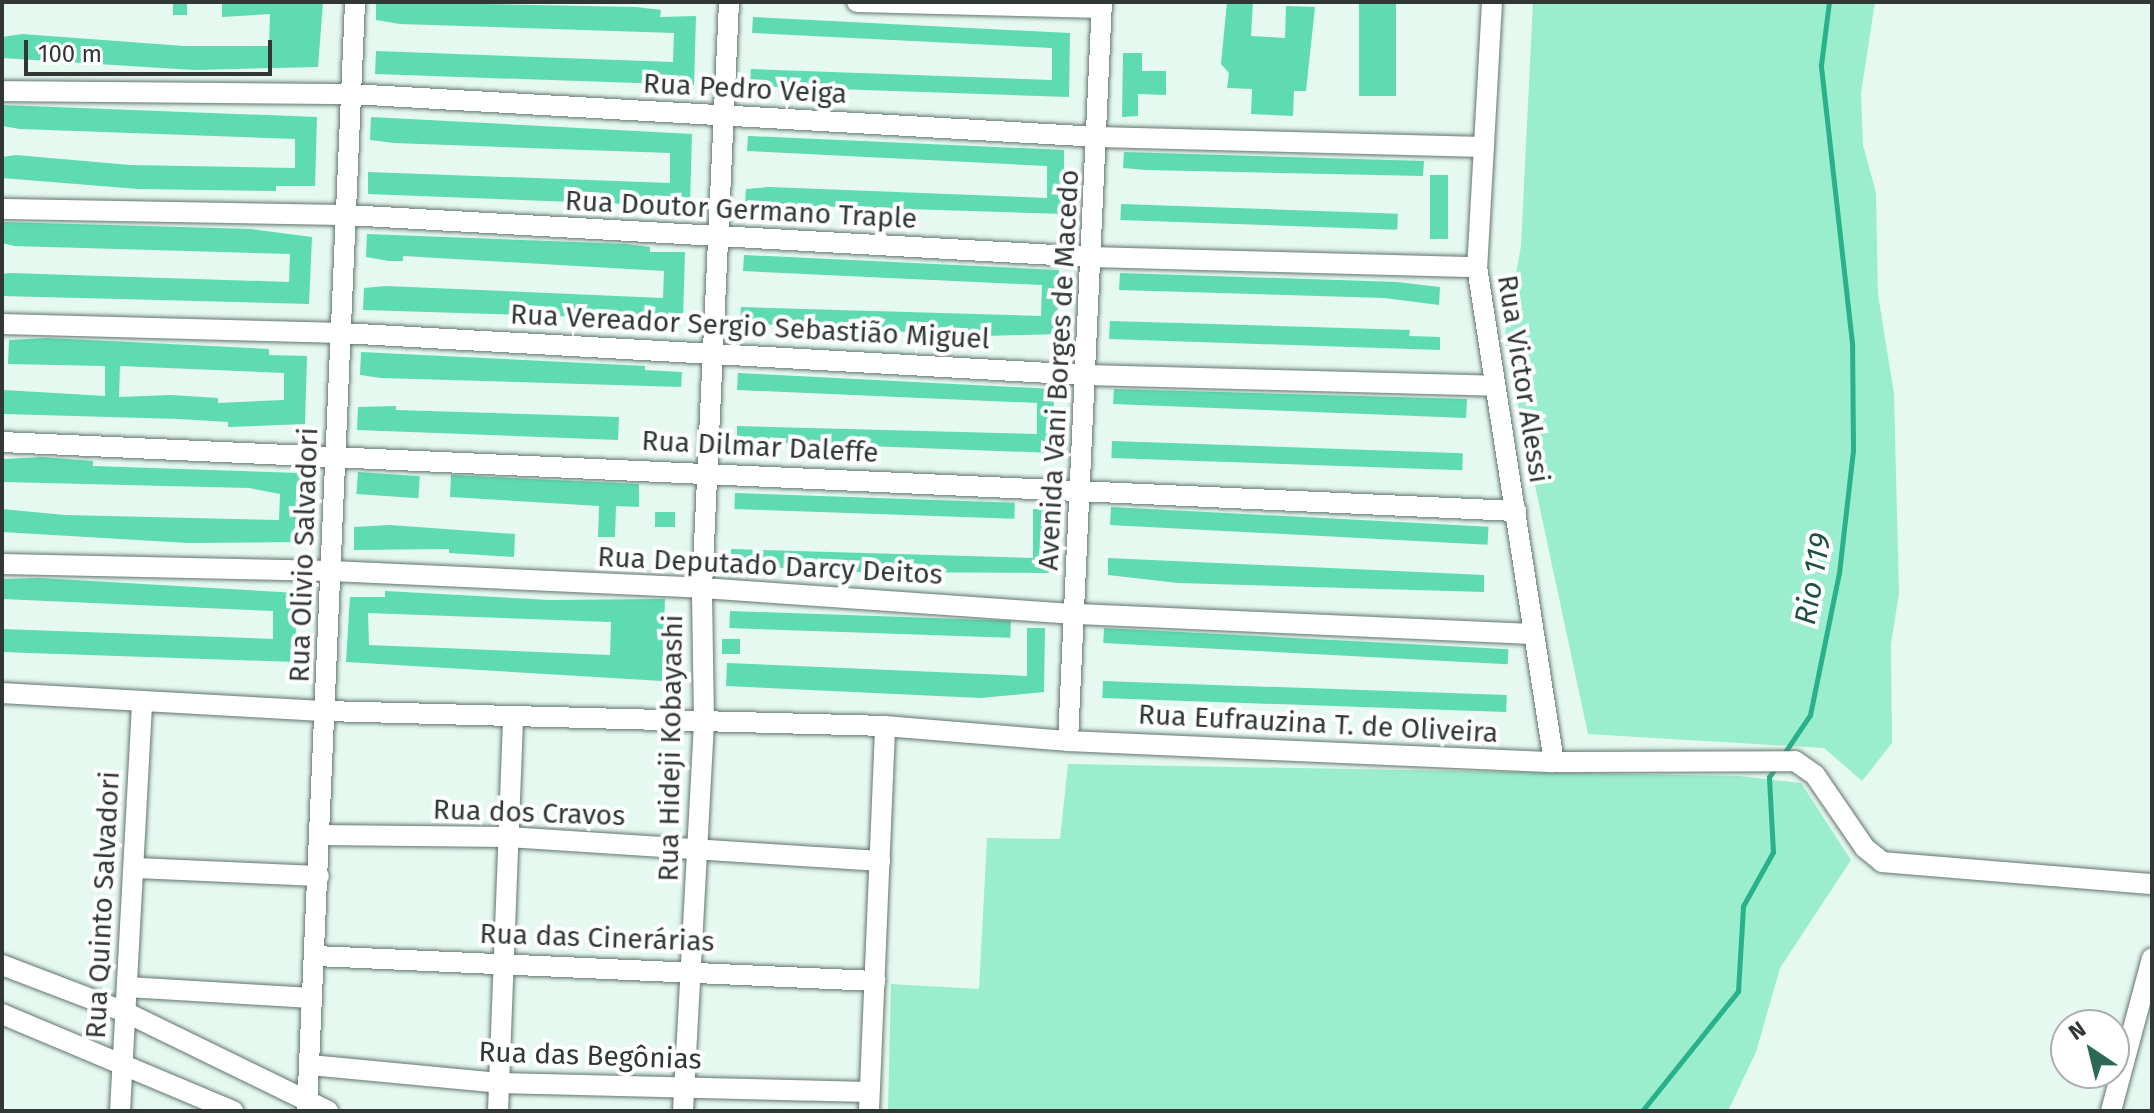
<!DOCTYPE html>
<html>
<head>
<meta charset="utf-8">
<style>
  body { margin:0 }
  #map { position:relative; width:2154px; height:1113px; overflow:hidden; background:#e5f9f0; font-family:"Fira Sans",sans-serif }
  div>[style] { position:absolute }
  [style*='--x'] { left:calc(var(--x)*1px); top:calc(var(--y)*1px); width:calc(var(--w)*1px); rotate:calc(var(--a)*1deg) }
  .green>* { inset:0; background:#9aedcd }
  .stream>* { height:5px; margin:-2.5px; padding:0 2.5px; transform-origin:2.5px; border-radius:2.5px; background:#29b189 }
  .building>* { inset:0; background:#5edbb0; transform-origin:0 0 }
  .roads { filter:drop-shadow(0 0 2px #63746d) drop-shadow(0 0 2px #63746d) }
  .street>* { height:20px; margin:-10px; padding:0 10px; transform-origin:10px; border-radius:10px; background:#fff }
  span { translate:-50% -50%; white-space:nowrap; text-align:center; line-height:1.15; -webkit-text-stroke:8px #fff; paint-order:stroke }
  .street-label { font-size:28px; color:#303734 }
  .water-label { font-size:30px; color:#1e5240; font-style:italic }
  .frame { position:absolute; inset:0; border:4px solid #303734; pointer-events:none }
  .north { position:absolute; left:2050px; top:1009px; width:80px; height:80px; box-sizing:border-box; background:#fff; border:2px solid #acafae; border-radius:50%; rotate:325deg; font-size:22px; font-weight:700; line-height:32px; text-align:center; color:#303734 }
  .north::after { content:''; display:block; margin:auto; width:28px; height:36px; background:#2d6954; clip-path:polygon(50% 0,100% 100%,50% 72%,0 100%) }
  .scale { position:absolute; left:24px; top:40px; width:248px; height:36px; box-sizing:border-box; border:4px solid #303734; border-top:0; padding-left:10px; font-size:24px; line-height:28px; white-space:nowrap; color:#303734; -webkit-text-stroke:6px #fff; paint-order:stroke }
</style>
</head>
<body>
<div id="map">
  <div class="green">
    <i style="clip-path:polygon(1533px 2px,1875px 2px,1861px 93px,1863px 145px,1876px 193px,1878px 294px,1894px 394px,1899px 593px,1891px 644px,1892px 743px,1862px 781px,1824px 748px,1588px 734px,1504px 340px,1521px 246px)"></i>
    <i style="clip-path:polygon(1068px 764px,1739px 776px,1801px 783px,1851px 860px,1780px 968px,1756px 1052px,1728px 1111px,888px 1111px,891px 984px,979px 989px,987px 838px,1060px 839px)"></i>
  </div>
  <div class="stream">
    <i style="--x:1783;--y:755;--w:48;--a:-56"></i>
    <i style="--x:1810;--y:715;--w:145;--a:-78.5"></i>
    <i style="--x:1839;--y:573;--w:124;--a:-83.5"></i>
    <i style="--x:1853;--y:450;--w:107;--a:-90.5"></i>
    <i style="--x:1852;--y:343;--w:280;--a:-96.4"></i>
    <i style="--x:1821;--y:65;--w:64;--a:-82.8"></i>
    <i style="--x:1642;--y:1111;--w:154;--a:-51.3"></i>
    <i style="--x:1738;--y:991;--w:85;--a:-86.6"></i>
    <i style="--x:1743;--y:906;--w:62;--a:-60.9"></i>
    <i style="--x:1773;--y:852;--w:75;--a:-93.1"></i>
    <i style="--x:1769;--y:777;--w:12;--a:-55"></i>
  </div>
  <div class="building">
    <i style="left:173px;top:2px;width:14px;height:13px"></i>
    <i style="clip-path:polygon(222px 2px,323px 2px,318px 67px,194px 70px,2px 58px,2px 37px,22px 34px,184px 46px,269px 46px,270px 14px,222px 17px)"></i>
    <i style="clip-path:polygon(376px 2px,636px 7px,661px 10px,660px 17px,696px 16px,694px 85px,375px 74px,376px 51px,673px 62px,674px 33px,400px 24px,376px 20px)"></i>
    <i style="clip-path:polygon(1227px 2px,1253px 2px,1251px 36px,1285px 38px,1286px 6px,1315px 7px,1306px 91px,1294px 91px,1293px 116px,1251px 114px,1252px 89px,1227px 88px,1229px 73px,1221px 64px)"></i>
    <i style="left:1359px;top:2px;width:37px;height:94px"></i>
    <i style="clip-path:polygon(753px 17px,1070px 33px,1069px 97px,750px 86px,751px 69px,1052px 80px,1052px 48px,752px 33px)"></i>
    <i style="clip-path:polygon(1123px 53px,1142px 53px,1142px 71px,1166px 71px,1166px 95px,1138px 94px,1138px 116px,1122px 117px)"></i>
    <i style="clip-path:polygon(2px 105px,317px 117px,315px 186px,276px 186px,276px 191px,138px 189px,2px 178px,2px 157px,16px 155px,130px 165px,295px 168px,295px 139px,20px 129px,2px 126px)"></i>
    <i style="clip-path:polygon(371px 117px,692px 134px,690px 202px,651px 205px,368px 194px,368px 172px,670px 183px,670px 153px,394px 143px,370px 140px)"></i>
    <i style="clip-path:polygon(748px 136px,1064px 150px,1064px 214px,745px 204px,746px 189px,769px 187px,1047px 198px,1047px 166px,747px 151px)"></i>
    <i style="clip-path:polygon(1124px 152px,1424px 161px,1423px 176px,1146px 170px,1123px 168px)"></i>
    <i style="left:1430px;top:175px;width:18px;height:64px"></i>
    <i style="left:1121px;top:204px;width:277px;height:16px;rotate:2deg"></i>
    <i style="clip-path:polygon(2px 222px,251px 229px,312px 237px,309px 304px,2px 296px,2px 274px,10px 273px,289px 282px,290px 254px,14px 246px,2px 243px)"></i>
    <i style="clip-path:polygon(367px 234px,626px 244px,650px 247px,650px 252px,685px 252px,683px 320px,363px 310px,364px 288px,386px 286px,663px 298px,664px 271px,403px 256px,403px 261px,389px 261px,366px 257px)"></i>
    <i style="clip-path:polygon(744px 255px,1059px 270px,1057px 334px,986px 336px,740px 323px,741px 307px,1041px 316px,1042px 285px,743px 271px)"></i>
    <i style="clip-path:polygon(1120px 273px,1397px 282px,1440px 287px,1439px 305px,1384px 298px,1119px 290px)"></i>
    <i style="clip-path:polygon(1110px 321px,1410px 330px,1409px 336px,1440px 337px,1440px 350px,1109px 339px)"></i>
    <i style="clip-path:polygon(evenodd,47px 338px,269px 349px,269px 355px,307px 356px,305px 424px,228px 427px,228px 422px,179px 419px,4px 414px,4px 390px,105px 396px,105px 366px,8px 364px,9px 340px,47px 338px,120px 366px,284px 373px,284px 400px,218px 403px,218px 398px,171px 395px,119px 397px,120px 366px)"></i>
    <i style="clip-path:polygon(361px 352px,645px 366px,645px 370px,682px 372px,681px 387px,381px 378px,360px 375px)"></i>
    <i style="clip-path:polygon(738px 373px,1054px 389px,1053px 453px,737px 441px,737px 426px,1037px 434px,1037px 403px,737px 390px)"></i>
    <i style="clip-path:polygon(1114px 389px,1467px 399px,1466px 418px,1113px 404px)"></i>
    <i style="clip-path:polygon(396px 406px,396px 410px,619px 417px,618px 440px,357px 430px,358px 407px)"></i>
    <i style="left:1112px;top:441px;width:351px;height:17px;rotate:2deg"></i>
    <i style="clip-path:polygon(42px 457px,93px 461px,93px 466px,301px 473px,300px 542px,188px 543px,2px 532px,2px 509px,65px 515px,279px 520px,280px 494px,249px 488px,3px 482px,4px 459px)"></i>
    <i style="left:358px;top:472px;width:62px;height:22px;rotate:4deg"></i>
    <i style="clip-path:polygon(451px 475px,639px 484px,639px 507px,616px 506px,615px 537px,598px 537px,599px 506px,450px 497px)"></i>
    <i style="left:735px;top:493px;width:280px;height:16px;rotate:2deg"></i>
    <i style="left:1111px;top:507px;width:378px;height:18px;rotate:3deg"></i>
    <i style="clip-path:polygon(1033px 509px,1050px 509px,1049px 573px,851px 572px,731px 565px,731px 549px,1033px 558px)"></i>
    <i style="left:655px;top:512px;width:20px;height:15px"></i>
    <i style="clip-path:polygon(390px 525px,515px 534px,514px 557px,449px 553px,449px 549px,354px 550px,354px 527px)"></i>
    <i style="clip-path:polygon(1108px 558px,1484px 575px,1484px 592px,1178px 583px,1108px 575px)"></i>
    <i style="clip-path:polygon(39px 578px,297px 593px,295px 662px,2px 652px,2px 629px,273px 639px,273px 611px,2px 599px,2px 579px)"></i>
    <i style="clip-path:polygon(evenodd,385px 591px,549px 600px,665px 599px,662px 681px,346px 662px,350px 597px,385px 597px,385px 591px,368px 613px,611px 622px,610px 655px,369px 645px,368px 613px)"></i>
    <i style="left:730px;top:611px;width:281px;height:17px;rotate:2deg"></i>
    <i style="clip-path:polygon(1027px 628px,1045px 628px,1044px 692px,981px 698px,726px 686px,727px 663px,1027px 676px)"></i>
    <i style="left:1104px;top:628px;width:405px;height:15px;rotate:3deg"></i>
    <i style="left:722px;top:639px;width:18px;height:15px"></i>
    <i style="left:1103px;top:681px;width:404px;height:17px;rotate:2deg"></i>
  </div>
  <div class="roads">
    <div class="street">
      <i style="--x:857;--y:2;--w:245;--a:1.4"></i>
      <i style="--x:1492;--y:2;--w:265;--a:93.2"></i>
      <i style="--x:1477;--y:267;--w:501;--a:81.16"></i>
      <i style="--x:2;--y:91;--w:349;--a:0.5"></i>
      <i style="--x:351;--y:94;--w:748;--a:3.29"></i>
      <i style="--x:1098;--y:137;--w:386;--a:1.5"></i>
      <i style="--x:2;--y:209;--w:344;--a:1"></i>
      <i style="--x:346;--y:215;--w:745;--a:3.23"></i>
      <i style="--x:1090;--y:257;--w:387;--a:1.5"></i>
      <i style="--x:2;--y:324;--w:339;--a:1.5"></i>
      <i style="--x:341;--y:333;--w:746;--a:3.23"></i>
      <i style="--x:1086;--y:375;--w:409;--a:1.5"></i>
      <i style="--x:2;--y:442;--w:1516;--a:2.61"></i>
      <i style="--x:2;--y:564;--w:329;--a:1.2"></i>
      <i style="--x:331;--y:571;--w:371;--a:2.6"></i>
      <i style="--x:702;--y:588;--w:375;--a:4"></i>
      <i style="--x:1076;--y:614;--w:458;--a:2.5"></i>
      <i style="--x:2;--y:693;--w:324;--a:3.2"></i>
      <i style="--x:325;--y:711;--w:560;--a:1.53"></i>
      <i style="--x:885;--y:726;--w:184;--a:4.7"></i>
      <i style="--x:1068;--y:741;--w:486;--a:2.5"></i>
      <i style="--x:1554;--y:762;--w:241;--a:-0.2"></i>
      <i style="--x:1795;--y:761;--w:24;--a:35"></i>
      <i style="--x:1815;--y:775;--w:88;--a:55.6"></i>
      <i style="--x:1865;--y:848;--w:22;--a:39"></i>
      <i style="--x:1882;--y:862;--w:271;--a:4.7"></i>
      <i style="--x:1068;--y:741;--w:740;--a:-87.37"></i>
      <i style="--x:319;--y:835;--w:189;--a:0.6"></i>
      <i style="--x:508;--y:837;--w:373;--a:3.7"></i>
      <i style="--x:135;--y:868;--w:184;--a:2.5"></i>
      <i style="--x:316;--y:956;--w:560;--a:2.56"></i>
      <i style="--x:2;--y:965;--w:132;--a:20.9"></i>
      <i style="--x:125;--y:1012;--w:226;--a:26"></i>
      <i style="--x:127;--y:987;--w:185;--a:3.4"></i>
      <i style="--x:2;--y:1014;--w:251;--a:22.8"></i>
      <i style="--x:310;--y:1065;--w:190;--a:5.4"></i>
      <i style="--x:499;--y:1083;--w:370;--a:1.4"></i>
      <i style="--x:120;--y:1111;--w:409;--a:-86.9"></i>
      <i style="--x:307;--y:1111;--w:1110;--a:-87.52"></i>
      <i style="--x:498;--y:1111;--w:395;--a:-87.8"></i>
      <i style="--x:683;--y:1111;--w:391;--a:-86.9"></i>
      <i style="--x:704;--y:721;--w:133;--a:-90.9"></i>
      <i style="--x:702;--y:588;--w:587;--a:-87.36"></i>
      <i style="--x:869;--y:1111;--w:385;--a:-87.6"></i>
      <i style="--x:2111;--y:1111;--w:158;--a:-75"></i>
    </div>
  </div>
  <div class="street-label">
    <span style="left:745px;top:89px;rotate:3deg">Rua Pedro Veiga</span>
    <span style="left:741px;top:210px;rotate:3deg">Rua Doutor Germano Traple</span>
    <span style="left:750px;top:327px;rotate:3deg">Rua Vereador Sergio Sebastião Miguel</span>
    <span style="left:1059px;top:370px;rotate:-87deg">Avenida Vani Borges de Macedo</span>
    <span style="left:1523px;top:379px;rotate:81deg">Rua Victor Alessi</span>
    <span style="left:760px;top:447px;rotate:3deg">Rua Dilmar Daleffe</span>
    <span style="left:304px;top:555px;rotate:-88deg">Rua Olivio Salvadori</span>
    <span style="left:770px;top:566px;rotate:3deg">Rua Deputado Darcy Deitos</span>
    <span style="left:1318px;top:724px;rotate:3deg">Rua Eufrauzina T. de Oliveira</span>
    <span style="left:671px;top:748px;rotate:-89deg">Rua Hideji Kobayashi</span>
    <span style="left:529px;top:813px;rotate:2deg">Rua dos Cravos</span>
    <span style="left:103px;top:905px;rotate:-87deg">Rua Quinto Salvadori</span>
    <span style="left:597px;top:938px;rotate:2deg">Rua das Cinerárias</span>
    <span style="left:590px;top:1056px;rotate:2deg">Rua das Begônias</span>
  </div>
  <div class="water-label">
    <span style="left:1813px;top:579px;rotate:-80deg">Rio 119</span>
  </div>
  <div class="frame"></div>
  <div class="north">N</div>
  <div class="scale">100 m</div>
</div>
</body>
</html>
